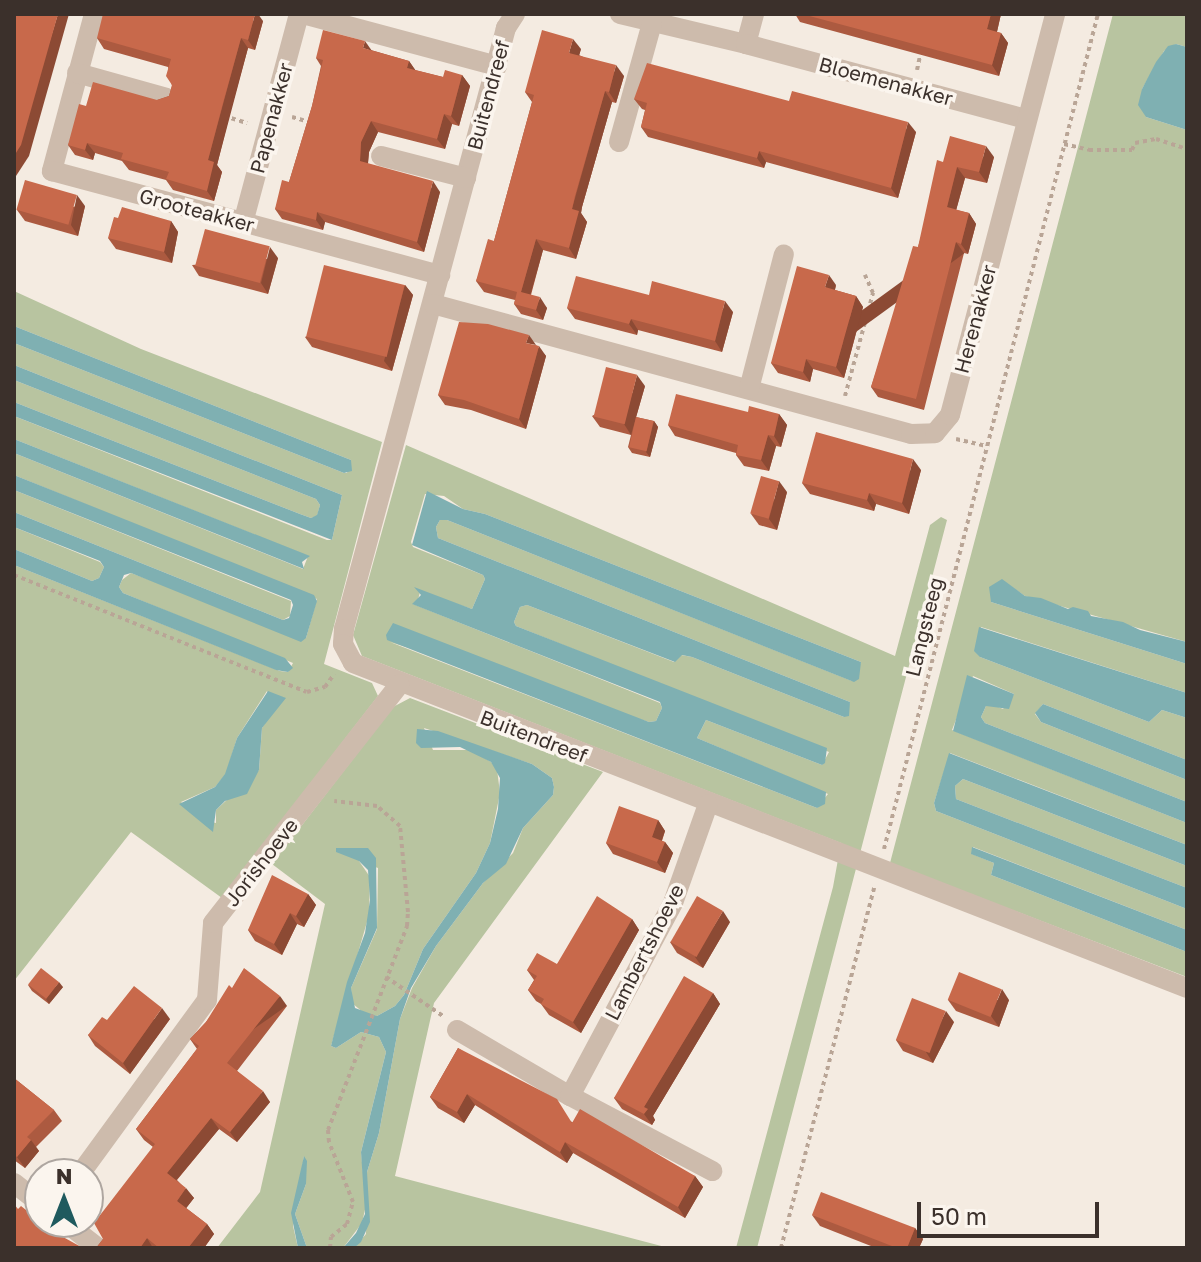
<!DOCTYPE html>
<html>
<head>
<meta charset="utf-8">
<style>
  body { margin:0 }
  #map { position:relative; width:1201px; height:1262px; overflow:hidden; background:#f4ebe1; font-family:"Golos Text",sans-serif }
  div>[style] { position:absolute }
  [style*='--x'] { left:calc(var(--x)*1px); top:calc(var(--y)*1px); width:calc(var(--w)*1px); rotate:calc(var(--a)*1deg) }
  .green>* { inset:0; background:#b8c4a0 }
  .water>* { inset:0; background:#7fb0b2 }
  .path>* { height:4px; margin-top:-2px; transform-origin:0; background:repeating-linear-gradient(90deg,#b9a596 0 4px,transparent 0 8px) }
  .minor>* { height:20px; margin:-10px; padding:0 10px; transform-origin:10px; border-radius:10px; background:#cdbbac }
  .wall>* { inset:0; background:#ac5a40 }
  .shaded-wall>* { inset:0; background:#8c4a34; transform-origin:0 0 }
  .building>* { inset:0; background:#c8694b; transform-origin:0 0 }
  span { translate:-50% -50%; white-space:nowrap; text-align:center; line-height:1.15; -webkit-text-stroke:7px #fbf5ee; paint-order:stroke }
  .street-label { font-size:20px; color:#3b302b }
  .frame { position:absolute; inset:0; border:16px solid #3b302b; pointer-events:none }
  .north { position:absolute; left:24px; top:1158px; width:80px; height:80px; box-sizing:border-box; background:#fbf5ee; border:2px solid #aea6a0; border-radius:50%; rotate:0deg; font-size:22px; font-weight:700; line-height:32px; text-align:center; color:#3b302b }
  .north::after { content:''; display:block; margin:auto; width:28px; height:36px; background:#1f5a5e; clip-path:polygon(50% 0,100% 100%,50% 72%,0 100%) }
  .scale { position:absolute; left:917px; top:1202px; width:182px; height:36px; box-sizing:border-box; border:4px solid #3b302b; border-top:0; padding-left:10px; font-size:24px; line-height:28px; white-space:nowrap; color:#3b302b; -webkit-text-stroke:6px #fbf5ee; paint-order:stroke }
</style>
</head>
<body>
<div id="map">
  <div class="green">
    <i style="clip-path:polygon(1113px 14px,1187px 14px,1187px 47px,1176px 44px,1164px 51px,1142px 89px,1146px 117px,1187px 130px,1187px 642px,1025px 596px,1002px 580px,991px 602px,1187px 664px,1187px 693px,981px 627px,980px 657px,1149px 722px,1162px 710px,1187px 718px,1187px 760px,1043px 704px,1035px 714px,1041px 722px,1187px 780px,1187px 802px,985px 723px,981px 717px,986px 706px,992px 704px,1003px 709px,1014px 694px,973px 676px,952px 730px,1187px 823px,1187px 845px,950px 753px,934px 803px,936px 811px,1187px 909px,1187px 930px,973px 847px,972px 854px,994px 863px,991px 875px,1187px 952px,1187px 977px,890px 863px)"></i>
    <i style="clip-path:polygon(evenodd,14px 291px,141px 349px,382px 442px,324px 664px,372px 683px,378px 696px,222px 898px,131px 832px,14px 981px,14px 565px,280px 671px,288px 672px,293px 663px,123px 593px,119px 587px,122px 580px,131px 573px,306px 638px,317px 599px,14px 475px,14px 453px,303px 569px,308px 556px,14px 439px,14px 416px,327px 540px,332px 540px,342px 495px,14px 365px,14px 343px,344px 473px,347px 473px,351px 460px,14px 326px,14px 291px,267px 691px,274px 709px,262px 728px,259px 770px,216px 810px,216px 823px,203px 820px,181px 802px,215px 787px,226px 774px,237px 738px,267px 691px)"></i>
    <i style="clip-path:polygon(14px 380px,316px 499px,320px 505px,317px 516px,311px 518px,300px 514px,14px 402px)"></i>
    <i style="clip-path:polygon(evenodd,406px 445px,895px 656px,930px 525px,941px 517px,947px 520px,757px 1248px,736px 1248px,833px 887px,841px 843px,362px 656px,353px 635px,406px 445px,425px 494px,444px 496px,463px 509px,485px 514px,861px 662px,852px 681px,447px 520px,440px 520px,436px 527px,438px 538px,850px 702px,844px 717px,692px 657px,681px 655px,674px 662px,527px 605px,520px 607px,514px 622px,516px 626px,829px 752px,822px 765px,706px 720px,697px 738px,828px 794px,817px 808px,390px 642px,649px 722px,656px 721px,662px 708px,660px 703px,413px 604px,418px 600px,420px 592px,472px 609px,485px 579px,483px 575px,413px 547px,411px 542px,425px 494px)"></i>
    <i style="clip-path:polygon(14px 490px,291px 601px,290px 616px,283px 620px,14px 512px)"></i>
    <i style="clip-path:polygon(14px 527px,100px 562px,104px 567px,99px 578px,92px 581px,14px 549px)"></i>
    <i style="clip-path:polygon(410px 698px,603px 772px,434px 1003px,395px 1176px,669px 1248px,354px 1248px,366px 1234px,367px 1172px,379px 1133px,400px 1019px,412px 988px,436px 946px,483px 883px,513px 853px,523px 828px,553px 795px,554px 787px,552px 778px,532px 764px,424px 728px,433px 750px,471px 750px,491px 762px,497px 769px,500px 793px,490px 843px,476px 873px,423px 949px,404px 995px,395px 1006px,377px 1016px,365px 1014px,352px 1003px,351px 988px,377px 929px,378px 868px,359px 861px,370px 877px,369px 915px,331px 1046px,336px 1048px,361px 1032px,379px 1037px,386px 1052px,361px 1152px,366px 1205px,362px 1223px,343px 1248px,307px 1248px,295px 1214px,306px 1184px,304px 1156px,293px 1226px,298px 1248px,217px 1248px,260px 1192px,325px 904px,272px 864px,393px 707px)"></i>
    <i style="clip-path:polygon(963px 779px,1187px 866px,1187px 888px,956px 799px,955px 786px)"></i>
  </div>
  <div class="water">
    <i style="clip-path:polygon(1176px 44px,1187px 47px,1187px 130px,1146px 117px,1138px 105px,1142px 89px,1156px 62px,1168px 46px)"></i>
    <i style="clip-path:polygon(14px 326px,351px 460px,352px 471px,344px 473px,14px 343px)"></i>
    <i style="clip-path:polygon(14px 365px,342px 495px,332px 540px,14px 416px,14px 402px,300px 514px,311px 518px,317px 515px,320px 505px,316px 499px,14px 380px)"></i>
    <i style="clip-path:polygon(14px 439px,310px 556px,302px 562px,304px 569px,14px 453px)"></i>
    <i style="clip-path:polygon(14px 475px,314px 595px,317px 601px,306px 638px,301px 642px,131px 573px,124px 575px,119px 587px,123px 593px,285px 658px,293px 668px,288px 672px,276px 670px,14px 565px,14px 549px,92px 581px,99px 578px,104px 567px,100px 561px,14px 527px,14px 512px,283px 620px,289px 618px,293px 605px,291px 600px,14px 490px)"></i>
    <i style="clip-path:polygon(427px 491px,463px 509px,485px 514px,861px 662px,859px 679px,854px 682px,447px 520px,440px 520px,436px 527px,438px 538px,850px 702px,849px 716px,844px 717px,692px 657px,682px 655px,675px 662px,527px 605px,520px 607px,514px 622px,516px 626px,827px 748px,825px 763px,822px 765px,706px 720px,697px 738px,826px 792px,825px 804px,817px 808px,387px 640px,386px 635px,393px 623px,649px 722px,656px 721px,662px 708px,660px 702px,412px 604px,421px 595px,414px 587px,472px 609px,485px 579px,483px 575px,412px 545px)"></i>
    <i style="clip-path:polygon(1002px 579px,1025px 596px,1041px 598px,1068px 609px,1073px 607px,1088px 611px,1091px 616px,1123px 622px,1140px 630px,1187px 642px,1187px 664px,991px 602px,989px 587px)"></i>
    <i style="clip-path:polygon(979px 627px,1187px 693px,1187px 718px,1162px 710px,1149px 722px,980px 657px,974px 651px)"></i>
    <i style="clip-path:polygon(967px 675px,1014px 694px,1009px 709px,986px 706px,981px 717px,985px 723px,1187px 802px,1187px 823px,953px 731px)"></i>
    <i style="clip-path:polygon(268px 691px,286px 698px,262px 728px,259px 770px,247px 794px,225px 801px,216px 810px,213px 832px,179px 804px,215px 787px,225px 774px,237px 738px)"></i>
    <i style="clip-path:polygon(1043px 704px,1187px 760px,1187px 780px,1041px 722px,1035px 713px)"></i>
    <i style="clip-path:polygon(417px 729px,438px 731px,532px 764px,552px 778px,554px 787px,553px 795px,523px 828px,506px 864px,483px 883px,436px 946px,411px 988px,400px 1019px,379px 1133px,367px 1172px,370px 1222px,361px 1242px,354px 1248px,343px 1248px,356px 1233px,365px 1214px,361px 1152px,386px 1052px,379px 1037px,361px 1032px,336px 1048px,331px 1046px,347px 982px,365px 933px,370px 900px,368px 870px,359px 861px,336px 852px,336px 848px,368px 848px,376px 858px,377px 928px,351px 988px,355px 1008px,377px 1016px,395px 1006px,404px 995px,423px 949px,476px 873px,490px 843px,498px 809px,500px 778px,491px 762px,460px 747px,421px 748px,416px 743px)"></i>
    <i style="clip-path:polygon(949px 753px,1187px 845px,1187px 866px,963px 779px,955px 786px,956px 799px,1187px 888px,1187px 909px,936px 811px,934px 803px)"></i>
    <i style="clip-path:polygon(972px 847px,1187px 930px,1187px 952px,991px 875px,994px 863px,971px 854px)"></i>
    <i style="clip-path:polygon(304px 1156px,307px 1161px,306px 1184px,295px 1214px,307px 1248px,298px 1248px,291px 1213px)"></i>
  </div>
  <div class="path">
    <i style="--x:917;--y:70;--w:19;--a:-78"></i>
    <i style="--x:224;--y:116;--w:24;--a:17"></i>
    <i style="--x:292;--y:117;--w:19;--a:16"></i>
    <i style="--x:1064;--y:144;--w:26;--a:13"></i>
    <i style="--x:1089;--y:150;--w:43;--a:0"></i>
    <i style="--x:1132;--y:150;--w:8;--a:-67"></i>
    <i style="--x:1135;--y:143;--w:21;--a:-11"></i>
    <i style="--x:1156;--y:139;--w:33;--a:18"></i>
    <i style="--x:845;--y:396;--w:107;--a:-74.8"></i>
    <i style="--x:873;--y:293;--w:20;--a:-114"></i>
    <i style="--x:956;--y:439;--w:31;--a:13"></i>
    <i style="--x:14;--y:575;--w:315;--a:21.8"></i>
    <i style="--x:307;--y:692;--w:19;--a:-16"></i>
    <i style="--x:325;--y:687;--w:16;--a:-55"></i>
    <i style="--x:884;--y:849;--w:862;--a:-75.63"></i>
    <i style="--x:386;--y:977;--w:69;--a:34.4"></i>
    <i style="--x:330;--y:1248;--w:11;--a:-85"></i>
    <i style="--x:331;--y:1237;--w:21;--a:-39"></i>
    <i style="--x:347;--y:1224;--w:23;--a:-75"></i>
    <i style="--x:353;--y:1202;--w:65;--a:-111.8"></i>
    <i style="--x:329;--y:1142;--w:12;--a:-95"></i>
    <i style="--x:328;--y:1130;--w:219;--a:-68.8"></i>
    <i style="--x:407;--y:926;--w:14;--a:-86"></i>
    <i style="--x:408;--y:912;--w:86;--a:-95.3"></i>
    <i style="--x:400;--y:826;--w:30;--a:-139"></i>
    <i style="--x:377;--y:806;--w:43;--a:-173.4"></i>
    <i style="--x:781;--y:1248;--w:372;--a:-75.5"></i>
  </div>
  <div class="minor">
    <i style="--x:94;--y:14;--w:163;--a:105"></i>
    <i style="--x:52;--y:171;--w:402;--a:15"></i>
    <i style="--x:303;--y:14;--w:201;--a:15"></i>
    <i style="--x:515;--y:14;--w:17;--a:123"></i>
    <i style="--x:506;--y:28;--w:622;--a:105.09"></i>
    <i style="--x:344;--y:629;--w:15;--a:94"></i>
    <i style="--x:343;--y:644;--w:21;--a:62"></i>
    <i style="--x:353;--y:663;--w:895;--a:21.29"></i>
    <i style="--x:620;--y:14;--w:130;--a:13.4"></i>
    <i style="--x:746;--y:44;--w:31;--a:-75"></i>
    <i style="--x:746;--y:44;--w:290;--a:15"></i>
    <i style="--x:77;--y:73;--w:93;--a:15.5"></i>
    <i style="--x:619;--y:142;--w:123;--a:-74.5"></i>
    <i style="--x:381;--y:156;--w:88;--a:14.5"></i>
    <i style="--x:243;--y:223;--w:216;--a:-75"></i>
    <i style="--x:433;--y:304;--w:495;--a:15.2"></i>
    <i style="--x:911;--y:434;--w:24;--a:-2"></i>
    <i style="--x:935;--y:433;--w:23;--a:-50"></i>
    <i style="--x:950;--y:415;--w:415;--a:-75.3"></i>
    <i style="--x:749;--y:389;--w:139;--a:-75.5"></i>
    <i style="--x:457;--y:1030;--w:131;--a:30.3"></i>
    <i style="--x:570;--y:1096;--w:161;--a:27.8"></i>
    <i style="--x:570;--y:1096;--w:219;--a:-61.9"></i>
    <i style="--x:673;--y:903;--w:105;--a:-70.5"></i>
    <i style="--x:80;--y:1174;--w:215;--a:-53.9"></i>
    <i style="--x:207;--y:1000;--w:77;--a:-85.5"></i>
    <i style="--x:213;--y:923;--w:303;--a:-52"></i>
    <i style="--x:14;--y:1183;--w:33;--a:38"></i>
    <i style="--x:65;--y:1222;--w:42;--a:38.2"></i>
  </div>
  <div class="wall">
    <i style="clip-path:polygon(795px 14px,1001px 14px,997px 32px,1001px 33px,1008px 43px,999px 76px,800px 22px)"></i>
    <i style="clip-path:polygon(263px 21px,255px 50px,248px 48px,230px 113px,217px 165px,222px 172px,214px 201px,173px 190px,166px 180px,129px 170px,122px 161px,95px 153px,93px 160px,75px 155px,68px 145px,86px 106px,157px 100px,169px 96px,172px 86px,168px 67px,104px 49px,97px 38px)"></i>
    <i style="clip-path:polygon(581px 49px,579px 55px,624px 76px,616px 103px,612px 102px,582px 207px,581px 213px,587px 222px,576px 259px,543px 250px,531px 295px,547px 308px,543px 320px,521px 314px,514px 304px,515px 300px,484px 292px,476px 281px,494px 241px,532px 102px,525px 92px)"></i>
    <i style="clip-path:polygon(371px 50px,409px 61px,415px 70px,443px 77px,462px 75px,470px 86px,459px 126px,452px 124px,445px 149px,378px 132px,369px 152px,368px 164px,440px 192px,424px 252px,325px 222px,323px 230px,282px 219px,275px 209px,289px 182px,312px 106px,321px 66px,316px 58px)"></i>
    <i style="clip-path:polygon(634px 99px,789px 101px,916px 132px,898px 198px,766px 162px,764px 168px,648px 137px,641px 127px,645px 110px,642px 109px)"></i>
    <i style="clip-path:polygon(994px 157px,987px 183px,965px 178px,956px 210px,969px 213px,976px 224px,968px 254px,964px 253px,924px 410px,878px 397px,871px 387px,918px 247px,943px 162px)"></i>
    <i style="clip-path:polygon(85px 206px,78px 236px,25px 221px,17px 210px)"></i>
    <i style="clip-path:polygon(171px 221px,178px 232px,172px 263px,116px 249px,108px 238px)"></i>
    <i style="clip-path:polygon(278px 258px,268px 294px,199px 276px,192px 265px)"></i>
    <i style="clip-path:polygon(405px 285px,413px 295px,392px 371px,312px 347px,305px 337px)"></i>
    <i style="clip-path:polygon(836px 285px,835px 290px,856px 296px,863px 307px,844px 378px,813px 369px,810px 382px,778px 373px,771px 363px)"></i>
    <i style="clip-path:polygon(649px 295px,733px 312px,722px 352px,638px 330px,637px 335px,575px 319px,567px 308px)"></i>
    <i style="clip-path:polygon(536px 345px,546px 356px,526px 429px,471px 410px,445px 405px,438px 395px)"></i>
    <i style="clip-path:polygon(645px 386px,636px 417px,654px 421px,658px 427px,650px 457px,632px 453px,628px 447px,631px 435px,600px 427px,592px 416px)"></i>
    <i style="clip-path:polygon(748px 412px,779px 414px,787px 425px,781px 447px,776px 446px,769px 471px,744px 466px,736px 455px,736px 453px,675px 436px,668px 425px)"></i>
    <i style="clip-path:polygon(921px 470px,909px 514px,876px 504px,874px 511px,810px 494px,802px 483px)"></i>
    <i style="clip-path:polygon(787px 492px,777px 530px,759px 525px,751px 514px)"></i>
    <i style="clip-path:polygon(658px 820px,665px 831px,662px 841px,665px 842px,673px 853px,665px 873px,613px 854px,606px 843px)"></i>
    <i style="clip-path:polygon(308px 894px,316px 905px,304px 927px,297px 924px,282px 955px,255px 941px,248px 930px)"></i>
    <i style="clip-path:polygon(632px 919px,639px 930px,581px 1033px,549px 1015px,541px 1004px,536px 1001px,528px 990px,534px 980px,527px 970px,557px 964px)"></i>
    <i style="clip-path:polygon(730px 922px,703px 968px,677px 953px,670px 942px)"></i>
    <i style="clip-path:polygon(28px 985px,63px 987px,49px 1004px,32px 991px)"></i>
    <i style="clip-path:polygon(232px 988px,287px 1006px,237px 1071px,270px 1102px,237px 1142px,219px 1129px,177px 1180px,194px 1198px,186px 1208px,207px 1224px,214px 1234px,204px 1248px,96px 1248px,103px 1239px,153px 1147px,144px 1140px,136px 1129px,197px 1049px,190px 1039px,206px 1022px)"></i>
    <i style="clip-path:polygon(713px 993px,720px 1004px,653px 1116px,655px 1120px,652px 1125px,622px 1109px,614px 1098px)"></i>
    <i style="clip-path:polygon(948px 1000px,1009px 1000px,999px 1027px,956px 1011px)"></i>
    <i style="clip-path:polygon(170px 1019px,130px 1074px,95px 1046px,88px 1035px,107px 1020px)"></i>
    <i style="clip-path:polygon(954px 1022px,933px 1063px,903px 1051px,896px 1040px)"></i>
    <i style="clip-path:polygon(458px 1048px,572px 1122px,695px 1176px,703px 1187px,685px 1218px,573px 1153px,567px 1163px,475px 1105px,464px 1123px,438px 1108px,430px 1097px)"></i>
    <i style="clip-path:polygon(14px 1078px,54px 1110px,62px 1121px,36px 1147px,39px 1151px,25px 1168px,14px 1160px)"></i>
    <i style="clip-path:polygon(812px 1215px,915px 1228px,923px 1239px,919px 1248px,876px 1248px,820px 1226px)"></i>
  </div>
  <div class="shaded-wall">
    <i style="clip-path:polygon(58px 14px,69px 14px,29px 156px,16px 176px,14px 173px,14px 156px)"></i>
    <i style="clip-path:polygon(255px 14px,258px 14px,263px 21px,255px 50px,248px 40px)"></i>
    <i style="clip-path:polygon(991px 14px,1001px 14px,995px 40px,987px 29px)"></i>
    <i style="clip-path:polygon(1001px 33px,1008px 43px,999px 76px,992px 65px)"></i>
    <i style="clip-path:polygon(241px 38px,248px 48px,217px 165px,222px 172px,214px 201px,207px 191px,208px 160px)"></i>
    <i style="clip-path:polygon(573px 39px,581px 49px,577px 63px,569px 53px)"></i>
    <i style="clip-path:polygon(365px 41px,372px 51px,363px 48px)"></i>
    <i style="clip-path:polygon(409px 61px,416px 71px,407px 68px)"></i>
    <i style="clip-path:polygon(616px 65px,624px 76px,616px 103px,609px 92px)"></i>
    <i style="clip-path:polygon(462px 75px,470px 86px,459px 126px,451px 116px)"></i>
    <i style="clip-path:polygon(605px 91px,612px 102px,582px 207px,581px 213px,587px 222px,576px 259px,569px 248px,572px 209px)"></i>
    <i style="clip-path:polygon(444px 114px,452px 124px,445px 149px,437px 139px)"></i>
    <i style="clip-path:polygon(371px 121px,378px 132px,369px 152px,367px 172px,360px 161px,361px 142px)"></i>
    <i style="clip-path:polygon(908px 122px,916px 132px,898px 198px,891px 188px)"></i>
    <i style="clip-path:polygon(87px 143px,95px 153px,93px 160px,85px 150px)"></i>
    <i style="clip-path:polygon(986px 146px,994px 157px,987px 183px,979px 172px)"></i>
    <i style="clip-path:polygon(759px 151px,766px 162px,764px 168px,757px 158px)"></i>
    <i style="clip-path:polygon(957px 167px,965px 178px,954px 218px,947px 207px)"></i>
    <i style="clip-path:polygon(433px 181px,440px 192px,424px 252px,417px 242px)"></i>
    <i style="clip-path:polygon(77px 195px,85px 206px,78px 236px,71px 225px)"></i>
    <i style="clip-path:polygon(317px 212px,325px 222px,323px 230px,316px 220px)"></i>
    <i style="clip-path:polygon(969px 213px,976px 224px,968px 254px,961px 244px)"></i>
    <i style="clip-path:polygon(171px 221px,178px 232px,172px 263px,164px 252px)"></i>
    <i style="clip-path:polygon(536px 239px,543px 250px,528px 303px,521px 292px)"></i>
    <i style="left:956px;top:242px;width:14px;height:162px;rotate:54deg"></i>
    <i style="clip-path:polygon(270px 247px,278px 258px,268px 294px,261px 283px)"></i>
    <i style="clip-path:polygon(829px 275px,836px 285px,833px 297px,825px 287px)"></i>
    <i style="clip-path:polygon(405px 285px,413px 295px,392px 371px,384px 361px)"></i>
    <i style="clip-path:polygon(856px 296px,863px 307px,844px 378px,836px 367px)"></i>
    <i style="clip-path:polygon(540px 297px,547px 308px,543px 320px,536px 310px)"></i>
    <i style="clip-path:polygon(725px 301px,733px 312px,722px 352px,715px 341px)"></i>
    <i style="clip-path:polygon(631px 319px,638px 330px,637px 335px,629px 324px)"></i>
    <i style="clip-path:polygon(529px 335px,536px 345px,526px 343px)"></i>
    <i style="clip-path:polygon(539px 346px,546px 356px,526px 429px,519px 419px)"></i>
    <i style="clip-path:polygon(806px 359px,813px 369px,810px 382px,803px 372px)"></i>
    <i style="clip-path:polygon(637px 375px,645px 386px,631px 435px,624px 424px)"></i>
    <i style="clip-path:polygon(779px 414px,787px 425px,781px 447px,774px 436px)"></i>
    <i style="clip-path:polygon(654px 421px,658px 427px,650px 457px,646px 452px)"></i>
    <i style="clip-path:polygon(768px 435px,776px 446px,769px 471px,761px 460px)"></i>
    <i style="clip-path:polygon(913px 459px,921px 470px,909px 514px,902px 503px)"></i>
    <i style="clip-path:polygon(779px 481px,787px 492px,777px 530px,769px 519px)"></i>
    <i style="clip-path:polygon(869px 493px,876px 504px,874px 511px,867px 500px)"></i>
    <i style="clip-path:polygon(658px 820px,665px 831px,659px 848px,652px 837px)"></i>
    <i style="clip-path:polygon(665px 842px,673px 853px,665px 873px,657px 862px)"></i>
    <i style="clip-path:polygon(308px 894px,316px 905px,304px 927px,296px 916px)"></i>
    <i style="clip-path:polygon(723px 911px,730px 922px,703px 968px,695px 957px)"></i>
    <i style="clip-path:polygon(290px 913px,297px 924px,282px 955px,274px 944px)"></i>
    <i style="clip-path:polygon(632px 919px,639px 930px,581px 1033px,573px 1022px)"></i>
    <i style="clip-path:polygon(59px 982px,63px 987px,49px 1004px,46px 999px)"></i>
    <i style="clip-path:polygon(1002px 989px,1009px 1000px,999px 1027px,991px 1016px)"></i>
    <i style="clip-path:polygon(713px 993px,720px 1004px,653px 1116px,655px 1120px,652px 1125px,644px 1114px,644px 1107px)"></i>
    <i style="left:280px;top:996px;width:12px;height:85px;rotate:55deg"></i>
    <i style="clip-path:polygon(162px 1008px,170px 1019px,130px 1074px,123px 1063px)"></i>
    <i style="clip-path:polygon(946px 1011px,954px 1022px,933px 1063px,926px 1052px)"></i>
    <i style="clip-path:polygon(263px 1091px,270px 1102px,237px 1142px,230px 1132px)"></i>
    <i style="clip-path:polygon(467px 1094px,475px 1105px,464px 1123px,457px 1112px)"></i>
    <i style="clip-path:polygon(211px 1118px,219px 1129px,174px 1183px,167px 1173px)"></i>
    <i style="clip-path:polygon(31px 1140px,39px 1151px,25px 1168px,17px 1157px)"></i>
    <i style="clip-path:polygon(565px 1142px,573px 1153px,567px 1163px,560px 1152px)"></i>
    <i style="clip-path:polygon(695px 1176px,703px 1187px,685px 1218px,678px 1207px)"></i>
    <i style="clip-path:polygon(186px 1188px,194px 1198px,184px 1211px,177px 1201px)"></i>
    <i style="clip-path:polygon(207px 1224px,214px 1234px,204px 1248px,188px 1248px)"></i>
    <i style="clip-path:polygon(915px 1228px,923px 1239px,919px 1248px,907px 1248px)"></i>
    <i style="clip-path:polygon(147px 1238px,153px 1248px,140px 1248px)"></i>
  </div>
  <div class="building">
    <i style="clip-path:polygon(14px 14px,58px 14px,21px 145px,14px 156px)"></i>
    <i style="clip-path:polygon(103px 14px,255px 14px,248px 40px,241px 38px,223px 103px,208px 160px,214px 162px,207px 191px,166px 179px,169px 172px,121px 159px,123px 153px,87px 143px,85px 150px,68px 145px,79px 104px,86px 106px,93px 82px,157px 100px,169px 96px,172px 85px,166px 76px,171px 59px,97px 38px)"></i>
    <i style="clip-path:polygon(802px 14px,991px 14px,987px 29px,1001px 33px,992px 65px)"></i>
    <i style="clip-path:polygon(323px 30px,365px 41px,363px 48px,409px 61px,407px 68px,443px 77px,445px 70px,462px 75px,451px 116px,444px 114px,437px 139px,371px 121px,361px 142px,360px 161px,433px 181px,417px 242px,317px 212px,316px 220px,275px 209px,282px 180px,289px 182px,312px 106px,323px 60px,316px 58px)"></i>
    <i style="clip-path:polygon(542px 30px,573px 39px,569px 53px,616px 65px,609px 92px,605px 91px,575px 196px,572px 209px,579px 211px,569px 248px,536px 239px,521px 292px,540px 297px,536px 310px,514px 304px,517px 292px,476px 281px,488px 239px,494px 241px,534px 95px,525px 92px)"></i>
    <i style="clip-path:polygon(647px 63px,789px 101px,792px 91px,908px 122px,891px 188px,759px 151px,757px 158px,641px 127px,647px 103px,634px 99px)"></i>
    <i style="clip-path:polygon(950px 136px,986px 146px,979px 172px,957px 167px,947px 207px,969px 213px,961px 244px,956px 242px,916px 399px,871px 387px,913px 246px,918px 247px,937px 160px,943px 162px)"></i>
    <i style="left:25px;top:180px;width:54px;height:31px;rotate:16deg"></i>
    <i style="clip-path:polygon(122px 207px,171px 221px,164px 252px,108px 238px,114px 217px,118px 218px)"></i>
    <i style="left:205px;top:229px;width:67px;height:38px;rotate:15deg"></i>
    <i style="left:324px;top:265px;width:83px;height:74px;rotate:14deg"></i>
    <i style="clip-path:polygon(797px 266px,829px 275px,825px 287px,856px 296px,836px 367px,806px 359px,803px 372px,771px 363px)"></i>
    <i style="clip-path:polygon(576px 276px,649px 295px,652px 281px,725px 301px,715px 341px,631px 319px,629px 324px,567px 308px)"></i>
    <i style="clip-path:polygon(459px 322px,488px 324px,529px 335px,526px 343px,539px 346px,519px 419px,464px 400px,438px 395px)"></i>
    <i style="left:606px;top:367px;width:32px;height:51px;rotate:14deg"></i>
    <i style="clip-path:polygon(676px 394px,748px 412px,749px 406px,779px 414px,774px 436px,768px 435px,761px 460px,736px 455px,738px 445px,668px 425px)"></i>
    <i style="left:636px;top:417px;width:18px;height:31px;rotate:13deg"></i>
    <i style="clip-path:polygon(816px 432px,913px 459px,902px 503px,869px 493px,867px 500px,802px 483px)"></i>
    <i style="left:761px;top:476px;width:19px;height:39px;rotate:16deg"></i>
    <i style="clip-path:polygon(619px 806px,658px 820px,652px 837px,665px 842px,657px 862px,606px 843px)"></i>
    <i style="clip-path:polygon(272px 875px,308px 894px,296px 916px,290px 913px,274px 944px,248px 930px)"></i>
    <i style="clip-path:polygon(597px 896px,632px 919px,573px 1022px,541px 1004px,544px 999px,528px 990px,537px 976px,527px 970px,537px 953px,557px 964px)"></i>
    <i style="left:697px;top:896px;width:30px;height:53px;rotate:30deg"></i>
    <i style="left:41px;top:968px;width:23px;height:21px;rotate:38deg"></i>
    <i style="clip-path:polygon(244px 968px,280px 996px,227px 1063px,263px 1091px,230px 1132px,211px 1118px,167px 1173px,186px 1188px,177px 1201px,207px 1224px,188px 1248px,159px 1248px,147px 1238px,140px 1248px,96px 1248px,103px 1239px,94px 1223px,155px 1144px,136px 1129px,199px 1046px,190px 1039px,206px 1022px,229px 985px,232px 988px)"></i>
    <i style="left:959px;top:972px;width:46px;height:30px;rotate:22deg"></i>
    <i style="clip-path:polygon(684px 976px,713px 993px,644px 1107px,648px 1109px,644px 1114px,614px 1098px)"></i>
    <i style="clip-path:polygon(134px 986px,162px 1008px,123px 1063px,88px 1035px,102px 1017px,107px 1020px)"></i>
    <i style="left:912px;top:998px;width:36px;height:45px;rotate:21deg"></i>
    <i style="clip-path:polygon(458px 1048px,557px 1099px,572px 1123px,580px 1109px,695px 1176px,678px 1207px,565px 1142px,560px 1152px,467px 1094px,457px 1112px,430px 1097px)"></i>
    <i style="clip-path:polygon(14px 1078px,54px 1110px,27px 1137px,31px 1140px,17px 1157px,14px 1155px)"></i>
    <i style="clip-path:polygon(821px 1192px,915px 1228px,907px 1248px,897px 1248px,812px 1215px)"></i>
    <i style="clip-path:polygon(14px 1204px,18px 1209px,21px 1206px,54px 1232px,83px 1248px,14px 1248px)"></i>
  </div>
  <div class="street-label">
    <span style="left:886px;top:81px;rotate:15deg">Bloemenakker</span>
    <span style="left:488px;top:95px;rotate:-75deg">Buitendreef</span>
    <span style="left:271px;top:118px;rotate:-75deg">Papenakker</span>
    <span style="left:197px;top:210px;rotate:15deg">Grooteakker</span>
    <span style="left:975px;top:319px;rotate:-75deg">Herenakker</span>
    <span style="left:924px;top:627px;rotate:-76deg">Langsteeg</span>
    <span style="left:534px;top:736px;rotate:21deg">Buitendreef</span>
    <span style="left:261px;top:862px;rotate:-52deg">Jorishoeve</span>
    <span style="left:644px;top:952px;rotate:-63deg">Lambertshoeve</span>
  </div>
  <div class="frame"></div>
  <div class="north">N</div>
  <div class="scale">50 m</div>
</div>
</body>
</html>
